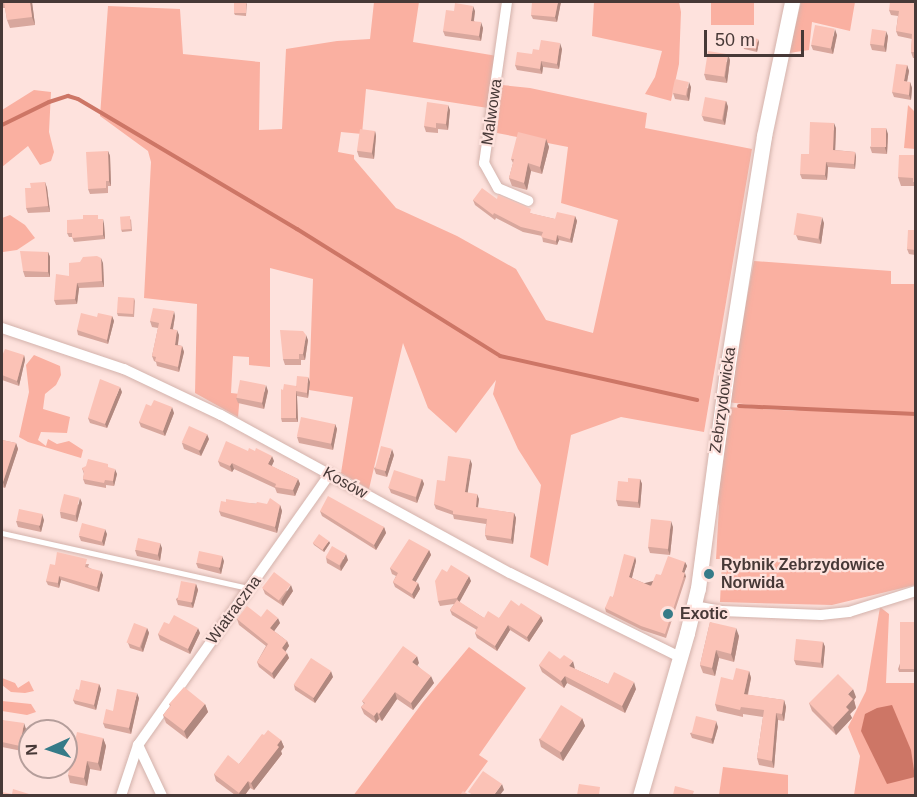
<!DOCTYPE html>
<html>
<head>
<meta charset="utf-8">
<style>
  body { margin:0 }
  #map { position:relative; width:917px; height:797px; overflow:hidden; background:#fee2dd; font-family:Arial,sans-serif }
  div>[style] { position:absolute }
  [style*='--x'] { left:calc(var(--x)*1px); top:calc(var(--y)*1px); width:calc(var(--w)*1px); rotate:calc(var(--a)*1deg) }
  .green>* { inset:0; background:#fab0a1; transform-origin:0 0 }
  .water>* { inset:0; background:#cd7666 }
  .stream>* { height:4px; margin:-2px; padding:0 2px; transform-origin:2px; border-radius:2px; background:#cd7666 }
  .roads { filter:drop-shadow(0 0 2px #d3b2ab) drop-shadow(0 0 2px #d3b2ab) }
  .lane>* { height:5px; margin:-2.5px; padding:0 2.5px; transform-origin:2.5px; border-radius:2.5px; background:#fff }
  .street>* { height:10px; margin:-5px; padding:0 5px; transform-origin:5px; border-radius:5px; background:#fff }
  .secondary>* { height:15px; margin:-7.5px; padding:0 7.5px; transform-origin:7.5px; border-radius:7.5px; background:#fff }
  .wall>* { inset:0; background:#d8a79d }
  .shaded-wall>* { inset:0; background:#b0887f; transform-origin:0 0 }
  .building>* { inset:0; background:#fbc2b6; transform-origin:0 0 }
  .dots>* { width:16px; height:16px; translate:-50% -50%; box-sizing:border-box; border:3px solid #fee2dd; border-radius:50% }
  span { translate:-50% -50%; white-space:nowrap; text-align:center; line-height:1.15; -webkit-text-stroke:4.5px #fee2dd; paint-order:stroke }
  .street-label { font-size:16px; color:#473937 }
  .poi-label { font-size:16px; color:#473937; font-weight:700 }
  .left { translate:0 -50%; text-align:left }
  .frame { position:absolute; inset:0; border:3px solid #473937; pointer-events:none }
  .north { position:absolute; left:18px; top:719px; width:60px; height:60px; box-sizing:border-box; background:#fee2dd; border:2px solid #b59e9b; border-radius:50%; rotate:267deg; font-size:16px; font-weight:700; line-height:24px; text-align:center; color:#473937 }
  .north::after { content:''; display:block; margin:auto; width:21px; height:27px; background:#367b88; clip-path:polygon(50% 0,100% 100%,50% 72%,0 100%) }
  .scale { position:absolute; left:704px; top:30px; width:100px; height:27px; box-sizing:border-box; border:3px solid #473937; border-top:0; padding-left:8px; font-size:18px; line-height:21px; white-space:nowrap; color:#473937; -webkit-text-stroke:4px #fee2dd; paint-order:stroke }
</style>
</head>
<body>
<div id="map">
  <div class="green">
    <i style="clip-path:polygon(374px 2px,419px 2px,413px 42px,497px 56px,488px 108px,366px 89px,362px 134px,341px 132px,338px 152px,354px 155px,354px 159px,396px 208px,457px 236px,516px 269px,546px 320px,593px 333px,618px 220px,561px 203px,568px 147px,497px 133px,502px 85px,530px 88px,647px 113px,645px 128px,752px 149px,704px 432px,621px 417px,571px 435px,548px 566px,530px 557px,541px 485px,518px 449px,493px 394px,496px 380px,456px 433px,428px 408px,403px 343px,369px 489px,341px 473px,353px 397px,309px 390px,313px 279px,270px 268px,270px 367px,249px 365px,249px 357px,233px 356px,231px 393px,240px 394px,238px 417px,195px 393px,197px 304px,144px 298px,151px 162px,148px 151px,100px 116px,108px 6px,180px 9px,183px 54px,260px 62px,259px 130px,282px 129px,286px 49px,337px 41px,370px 39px)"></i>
    <i style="clip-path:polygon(594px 2px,679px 2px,681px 12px,679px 64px,671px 101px,645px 94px,655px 77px,662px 51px,592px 36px)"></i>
    <i style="left:711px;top:2px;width:43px;height:23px"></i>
    <i style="clip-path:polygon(801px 2px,855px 2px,850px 31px,812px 22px,809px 50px,789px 53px)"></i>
    <i style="clip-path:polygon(34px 90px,51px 92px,49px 132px,54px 152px,51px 161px,40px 165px,28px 146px,2px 167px,2px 110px)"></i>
    <i style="clip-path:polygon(908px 105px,915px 112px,915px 149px,904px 148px)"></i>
    <i style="clip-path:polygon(10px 215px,25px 225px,35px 238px,17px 250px,3px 252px,2px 218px)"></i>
    <i style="clip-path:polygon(754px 261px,891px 271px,891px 284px,915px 284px,915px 585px,832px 605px,720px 602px,722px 559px,716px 559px,719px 506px,716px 498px,726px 407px,801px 411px,727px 402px)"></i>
    <i style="clip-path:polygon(34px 355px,60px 366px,61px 375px,56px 385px,45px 394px,43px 409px,70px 417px,67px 433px,41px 432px,38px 440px,46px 446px,48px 439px,57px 444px,69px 441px,83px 450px,81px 458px,28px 442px,19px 437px,29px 392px,26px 365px)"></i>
    <i style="clip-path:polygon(880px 607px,889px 614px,886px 683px,915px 683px,915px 795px,854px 795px,860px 756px,848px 727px,866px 691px)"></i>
    <i style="clip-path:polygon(469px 647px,526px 688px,479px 755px,488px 761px,463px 795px,353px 796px,423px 702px)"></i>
    <i style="clip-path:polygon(2px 678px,15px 683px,18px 688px,29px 681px,34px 691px,25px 693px,11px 692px,2px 685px)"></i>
    <i style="clip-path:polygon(2px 701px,31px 704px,36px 712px,27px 715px,2px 711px)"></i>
    <i style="clip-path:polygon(723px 767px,788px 775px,788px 795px,719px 795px)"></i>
  </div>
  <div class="water">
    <i style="clip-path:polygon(892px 705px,911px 750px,915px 777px,887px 784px,861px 731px,865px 714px,877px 708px)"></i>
  </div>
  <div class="stream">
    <i style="--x:2;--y:125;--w:52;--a:-26.1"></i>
    <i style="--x:49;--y:102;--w:20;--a:-18"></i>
    <i style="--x:68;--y:96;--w:10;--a:17"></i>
    <i style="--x:78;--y:99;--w:255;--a:30.7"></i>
    <i style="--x:297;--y:229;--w:239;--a:32"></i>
    <i style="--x:500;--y:356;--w:202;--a:12.6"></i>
    <i style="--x:739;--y:406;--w:177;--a:2.6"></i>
  </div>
  <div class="roads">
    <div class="lane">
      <i style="--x:2;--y:533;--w:253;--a:12.6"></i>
    </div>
    <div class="street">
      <i style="--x:507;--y:2;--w:163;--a:98.1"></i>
      <i style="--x:484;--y:163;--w:29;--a:61"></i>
      <i style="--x:498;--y:188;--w:33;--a:23"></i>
      <i style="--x:2;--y:328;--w:129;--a:18.6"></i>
      <i style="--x:124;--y:369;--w:107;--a:25.4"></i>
      <i style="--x:221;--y:415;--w:329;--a:28.7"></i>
      <i style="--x:510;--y:573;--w:190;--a:26.3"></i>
      <i style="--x:694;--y:606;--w:28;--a:10"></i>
      <i style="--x:722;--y:611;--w:99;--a:2.3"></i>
      <i style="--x:821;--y:615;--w:28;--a:-6"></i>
      <i style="--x:849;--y:612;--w:70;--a:-17.4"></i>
      <i style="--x:138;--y:745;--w:56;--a:64.8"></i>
      <i style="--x:121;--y:796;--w:54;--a:-71.6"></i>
      <i style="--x:138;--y:745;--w:332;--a:-54.7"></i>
    </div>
    <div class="secondary">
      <i style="--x:640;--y:796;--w:170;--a:-73.9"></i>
      <i style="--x:687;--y:633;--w:46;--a:-76.3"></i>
      <i style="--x:698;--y:588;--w:220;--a:-82.4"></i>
      <i style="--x:727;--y:370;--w:237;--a:-81"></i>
      <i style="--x:764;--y:136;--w:137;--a:-78.2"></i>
    </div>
  </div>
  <div class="wall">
    <i style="clip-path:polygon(2px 2px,32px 2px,35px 25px,10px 28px,7px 20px,5px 8px,2px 8px)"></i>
    <i style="clip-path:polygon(561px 2px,557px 22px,533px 19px,531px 15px)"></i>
    <i style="clip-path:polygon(915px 2px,915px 58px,913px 58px,911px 52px,912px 39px,898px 36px,896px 31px,898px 16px,891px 15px,889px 10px)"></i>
    <i style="clip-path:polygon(247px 3px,246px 16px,235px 15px,234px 13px)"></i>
    <i style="clip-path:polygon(454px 11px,475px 11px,474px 21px,483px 28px,481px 41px,445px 36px,443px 31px)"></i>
    <i style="clip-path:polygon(837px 35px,833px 54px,813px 50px,811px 45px)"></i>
    <i style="clip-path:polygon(888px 36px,886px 52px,872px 50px,870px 44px)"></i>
    <i style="clip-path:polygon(742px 42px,759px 42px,757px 52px,744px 49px)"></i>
    <i style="clip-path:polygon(562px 49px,559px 69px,543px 67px,542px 74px,517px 70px,515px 65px,539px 50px)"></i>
    <i style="clip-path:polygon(730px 60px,727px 83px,706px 80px,704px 74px)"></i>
    <i style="clip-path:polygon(907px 65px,909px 71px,907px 82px,910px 82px,912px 88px,911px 100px,894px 97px,892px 92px)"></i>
    <i style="clip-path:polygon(691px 87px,689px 101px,675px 99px,673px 93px)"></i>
    <i style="clip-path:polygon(726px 101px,728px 107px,725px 125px,704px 121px,702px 116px)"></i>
    <i style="clip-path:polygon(450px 110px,448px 130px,438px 129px,438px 133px,426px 132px,424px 126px)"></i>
    <i style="clip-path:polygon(836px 128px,835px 150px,855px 152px,856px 157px,855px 169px,828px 167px,827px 180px,802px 179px,800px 174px,809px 154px)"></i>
    <i style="clip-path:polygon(375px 131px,376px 136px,374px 159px,359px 157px,357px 151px)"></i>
    <i style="clip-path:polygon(888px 134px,887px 154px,872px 153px,870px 147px)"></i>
    <i style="clip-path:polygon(546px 139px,549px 147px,542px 174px,531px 171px,527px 190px,512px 186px,509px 178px,513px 163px,511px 159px)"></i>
    <i style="clip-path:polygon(108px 151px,110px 156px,111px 186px,108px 186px,108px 193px,90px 194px,88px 189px)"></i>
    <i style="clip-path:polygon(915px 155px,915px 188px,915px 186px,901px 186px,898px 177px)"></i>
    <i style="clip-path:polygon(45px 182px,47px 188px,50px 212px,28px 213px,26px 208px,31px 188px)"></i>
    <i style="clip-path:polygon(497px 199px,533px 214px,555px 219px,575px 216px,577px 221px,572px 243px,559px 240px,557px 245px,543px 242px,542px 236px,523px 232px,496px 218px,495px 220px,475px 205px,473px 200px)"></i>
    <i style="clip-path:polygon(100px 219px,104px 224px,105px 239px,74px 242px,72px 237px,69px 237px,67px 233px)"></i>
    <i style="clip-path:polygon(131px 219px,132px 231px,122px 232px,121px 229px)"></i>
    <i style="clip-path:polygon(824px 223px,821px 244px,798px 240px,796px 235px)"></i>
    <i style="clip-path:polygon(915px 230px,915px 255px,909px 254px,907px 249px)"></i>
    <i style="clip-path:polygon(48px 252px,50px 257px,50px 277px,25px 277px,23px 271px)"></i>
    <i style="clip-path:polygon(103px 263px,104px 287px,79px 288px,77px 304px,56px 305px,54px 300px)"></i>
    <i style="clip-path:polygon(134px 298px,135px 301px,134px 317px,118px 316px,117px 313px)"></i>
    <i style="clip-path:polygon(112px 316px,114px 321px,108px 344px,78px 335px,77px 330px,97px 317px)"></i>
    <i style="clip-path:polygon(175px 316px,173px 329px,179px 335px,178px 345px,182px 346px,184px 352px,179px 372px,157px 366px,156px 362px,154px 361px,152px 356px,158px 328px,152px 327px,150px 321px)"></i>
    <i style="clip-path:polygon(308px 340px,305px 360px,301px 360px,301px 365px,285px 365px,283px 359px)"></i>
    <i style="clip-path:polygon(24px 355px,25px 360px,19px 386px,2px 380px,2px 356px)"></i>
    <i style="clip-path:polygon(310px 382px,308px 398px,297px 396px,298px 422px,282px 422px,281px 418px,296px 386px)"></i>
    <i style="clip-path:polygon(268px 391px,264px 409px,238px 403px,236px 398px)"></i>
    <i style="clip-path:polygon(122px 392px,107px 428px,90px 423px,88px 418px)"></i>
    <i style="clip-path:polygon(151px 406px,174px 413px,165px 436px,141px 427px,139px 422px)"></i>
    <i style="clip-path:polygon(335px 424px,337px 429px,333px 450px,299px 443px,297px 437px)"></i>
    <i style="clip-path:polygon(209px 439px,201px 456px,184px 449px,182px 443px)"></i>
    <i style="clip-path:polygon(2px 440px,16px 443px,18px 449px,5px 488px,2px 487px)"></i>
    <i style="clip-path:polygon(394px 455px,387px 477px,376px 474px,374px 468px)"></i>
    <i style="clip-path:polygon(218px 461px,274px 461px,271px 466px,298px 479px,300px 484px,295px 496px,277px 493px,275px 488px,234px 469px,232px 472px,220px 466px)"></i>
    <i style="clip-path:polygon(472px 464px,467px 493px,479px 499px,478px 508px,514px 513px,516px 518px,513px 544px,487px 540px,485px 535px,486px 524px,454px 519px,453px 515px,436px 509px,434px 504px,445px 481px)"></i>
    <i style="clip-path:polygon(82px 468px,110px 468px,117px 474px,114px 486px,106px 485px,106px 488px,85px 484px,83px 479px,84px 474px)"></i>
    <i style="clip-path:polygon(422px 479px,424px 484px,417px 503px,391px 493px,389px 488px)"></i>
    <i style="clip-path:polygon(640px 479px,642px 484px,640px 508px,618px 506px,616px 500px,628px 482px)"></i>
    <i style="clip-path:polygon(226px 502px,280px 505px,282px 511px,277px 533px,221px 516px,219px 511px)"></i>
    <i style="clip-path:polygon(82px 503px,77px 522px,61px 518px,60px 512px)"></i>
    <i style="clip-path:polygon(320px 511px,384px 527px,386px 533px,376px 550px,322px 516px)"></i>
    <i style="clip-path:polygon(44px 520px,41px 532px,18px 527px,16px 521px)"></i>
    <i style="clip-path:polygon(673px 527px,670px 555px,650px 553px,648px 547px)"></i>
    <i style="clip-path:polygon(107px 534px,104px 546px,81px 541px,79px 536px)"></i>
    <i style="clip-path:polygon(313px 543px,330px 543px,324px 552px,314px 545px)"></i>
    <i style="clip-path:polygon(162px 548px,160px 561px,137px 556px,135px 550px)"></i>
    <i style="clip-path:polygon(429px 550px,431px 555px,415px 582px,418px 583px,420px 589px,414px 599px,395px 587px,393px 582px,396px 576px,392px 574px,390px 568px)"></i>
    <i style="clip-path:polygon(326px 557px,348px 560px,341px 571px,327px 563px)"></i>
    <i style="clip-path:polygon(635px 557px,636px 561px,632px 578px,651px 586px,661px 575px,685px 562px,687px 566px,684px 573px,686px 577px,666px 638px,642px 630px,606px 612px,605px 608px,613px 597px)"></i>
    <i style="clip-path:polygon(224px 561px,221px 574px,198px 568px,196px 563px)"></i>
    <i style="clip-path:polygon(89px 564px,88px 567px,103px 575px,99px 592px,61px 580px,59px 588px,48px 585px,46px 581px,55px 565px)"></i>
    <i style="clip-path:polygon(447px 572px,471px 581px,459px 602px,484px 618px,499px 618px,519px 606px,541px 616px,543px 621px,529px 642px,510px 630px,497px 651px,477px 638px,475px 633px,477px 630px,452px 615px,450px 610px,454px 604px,440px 606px,438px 601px)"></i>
    <i style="clip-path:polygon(196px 584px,198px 590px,193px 608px,178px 605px,176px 599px)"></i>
    <i style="clip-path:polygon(263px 589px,293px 591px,283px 606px,265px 594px)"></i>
    <i style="clip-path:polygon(261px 617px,280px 623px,274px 631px,287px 641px,289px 646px,285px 651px,289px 658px,274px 679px,259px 667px,257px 662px,266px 646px,239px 625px,237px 619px)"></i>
    <i style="clip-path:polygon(710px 622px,739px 636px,734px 662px,719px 658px,715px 676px,703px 673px,700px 665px)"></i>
    <i style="clip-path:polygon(915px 622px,915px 672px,899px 672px,898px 669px)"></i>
    <i style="clip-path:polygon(169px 624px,200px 633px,190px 654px,160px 640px,158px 634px)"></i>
    <i style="clip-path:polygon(147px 628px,149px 633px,143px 652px,130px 648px,128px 643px)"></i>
    <i style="clip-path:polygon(823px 642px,825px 647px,823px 668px,796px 665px,794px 660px)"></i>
    <i style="clip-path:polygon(560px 659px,575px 669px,608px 684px,636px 689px,625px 713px,567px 683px,564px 688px,542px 672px,539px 665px)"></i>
    <i style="clip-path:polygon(419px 663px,417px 665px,434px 683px,413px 710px,397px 699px,382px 721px,379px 719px,376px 723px,364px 714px,361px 707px,364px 704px,362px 701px)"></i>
    <i style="clip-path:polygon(749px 671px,751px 678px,748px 695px,784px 700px,786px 707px,784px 721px,778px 720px,774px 768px,759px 765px,757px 758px,763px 717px,743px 714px,743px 717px,717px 711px,715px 704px,733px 680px)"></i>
    <i style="clip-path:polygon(333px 677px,315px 703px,295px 690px,294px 685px)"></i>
    <i style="clip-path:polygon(99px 684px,101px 689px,96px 710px,75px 704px,73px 700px,79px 690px)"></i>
    <i style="clip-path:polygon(856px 697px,854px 700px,856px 708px,850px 714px,852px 718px,836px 735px,812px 711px,809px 703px)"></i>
    <i style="clip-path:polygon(139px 698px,131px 734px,105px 728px,103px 723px,113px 711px)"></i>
    <i style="clip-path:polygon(169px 704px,205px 704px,208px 712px,187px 739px,166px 723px,163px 715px,170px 706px)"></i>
    <i style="clip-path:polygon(582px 718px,585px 726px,563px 761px,541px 747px,539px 739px)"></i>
    <i style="clip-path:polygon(2px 720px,26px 729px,22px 751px,2px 747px)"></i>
    <i style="clip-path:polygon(718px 727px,713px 744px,692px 738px,690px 733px)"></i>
    <i style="clip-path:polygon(264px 735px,281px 740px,284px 747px,281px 751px,282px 754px,254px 790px,250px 788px,245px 795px,235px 795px,216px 781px,214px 774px,239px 764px)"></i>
    <i style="clip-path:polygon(103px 738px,106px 746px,101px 771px,90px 769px,87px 786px,70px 783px,68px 775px)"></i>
  </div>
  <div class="shaded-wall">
    <i style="clip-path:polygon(30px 2px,32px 2px,35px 25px,32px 17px)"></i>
    <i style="clip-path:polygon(558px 2px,561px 2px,557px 22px,555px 17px)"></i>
    <i style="clip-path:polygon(473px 6px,475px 11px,473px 26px,471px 21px)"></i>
    <i style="clip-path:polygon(481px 22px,483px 28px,481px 41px,479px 36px)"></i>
    <i style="clip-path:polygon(835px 29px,837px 35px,833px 54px,831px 48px)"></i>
    <i style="clip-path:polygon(886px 31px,888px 36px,886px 52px,884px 46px)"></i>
    <i style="clip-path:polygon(758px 39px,759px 42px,757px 52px,756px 49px)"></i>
    <i style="clip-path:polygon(560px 43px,562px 49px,559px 69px,557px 64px)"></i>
    <i style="clip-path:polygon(728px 54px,730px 60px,727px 83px,725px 77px)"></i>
    <i style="clip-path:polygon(541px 61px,543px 67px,542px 74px,540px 69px)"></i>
    <i style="clip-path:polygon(907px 65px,909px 71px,906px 87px,904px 81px)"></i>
    <i style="clip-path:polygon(689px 82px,691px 87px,689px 101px,687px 96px)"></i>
    <i style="clip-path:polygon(910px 82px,912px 88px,911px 100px,909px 95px)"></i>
    <i style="clip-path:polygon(726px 101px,728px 107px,725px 125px,723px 120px)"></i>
    <i style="clip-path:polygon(448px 105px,450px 110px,448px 130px,446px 124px)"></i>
    <i style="clip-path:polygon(834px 123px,836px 128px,835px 155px,833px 150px)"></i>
    <i style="clip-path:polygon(886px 128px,888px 134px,887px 154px,885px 148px)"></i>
    <i style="clip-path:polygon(375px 131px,376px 136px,374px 159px,372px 153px)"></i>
    <i style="clip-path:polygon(546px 139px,549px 147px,542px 174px,540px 167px)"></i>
    <i style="clip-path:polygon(108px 151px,110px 156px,111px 186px,109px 181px)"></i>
    <i style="clip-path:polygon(855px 152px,856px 157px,855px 169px,854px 164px)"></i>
    <i style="clip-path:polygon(826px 162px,828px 167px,827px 180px,825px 175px)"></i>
    <i style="clip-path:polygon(528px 163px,531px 171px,527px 190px,524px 183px)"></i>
    <i style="clip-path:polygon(45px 182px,47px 188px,50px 212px,48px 206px)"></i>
    <i style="clip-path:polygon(575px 216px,577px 221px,572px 243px,570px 239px)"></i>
    <i style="clip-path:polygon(822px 217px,824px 223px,821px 244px,819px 238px)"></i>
    <i style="clip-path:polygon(103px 219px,104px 224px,105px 239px,103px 235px)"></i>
    <i style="clip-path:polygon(557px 235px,559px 240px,557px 245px,556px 241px)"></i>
    <i style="clip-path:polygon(48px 252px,50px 257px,50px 277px,48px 272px)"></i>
    <i style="clip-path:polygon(101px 258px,103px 263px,104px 287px,102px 281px)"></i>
    <i style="clip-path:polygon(77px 283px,79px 288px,77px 304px,75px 299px)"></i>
    <i style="clip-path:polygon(174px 311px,175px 316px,172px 334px,170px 329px)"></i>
    <i style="clip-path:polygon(112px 316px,114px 321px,108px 344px,107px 340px)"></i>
    <i style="clip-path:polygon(177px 330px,179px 335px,177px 350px,175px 345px)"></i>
    <i style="clip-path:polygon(306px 335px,308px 340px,305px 360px,303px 354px)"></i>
    <i style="clip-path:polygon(182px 346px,184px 352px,179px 372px,178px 367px)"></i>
    <i style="clip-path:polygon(24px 355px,25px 360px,19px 386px,17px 381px)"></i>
    <i style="clip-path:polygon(308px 377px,310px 382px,308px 398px,307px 393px)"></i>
    <i style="clip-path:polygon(266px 385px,268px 391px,264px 409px,262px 403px)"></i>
    <i style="clip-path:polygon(120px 387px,122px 392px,107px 428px,105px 424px)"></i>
    <i style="clip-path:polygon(296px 391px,297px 396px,298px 422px,296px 418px)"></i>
    <i style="clip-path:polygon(172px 407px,174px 413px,165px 436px,163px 431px)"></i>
    <i style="clip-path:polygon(335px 424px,337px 429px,333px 450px,331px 444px)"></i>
    <i style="clip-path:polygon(207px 434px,209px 439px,201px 456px,199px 451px)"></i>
    <i style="clip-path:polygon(16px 443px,18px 449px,5px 488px,3px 482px)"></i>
    <i style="clip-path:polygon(392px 449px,394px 455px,387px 477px,385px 472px)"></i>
    <i style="clip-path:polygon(272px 456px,274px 461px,270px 470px,268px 464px)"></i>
    <i style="clip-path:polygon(470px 459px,472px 464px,467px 497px,465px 492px)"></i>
    <i style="clip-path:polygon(232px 463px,234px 469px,232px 472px,230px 466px)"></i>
    <i style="clip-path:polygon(115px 469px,117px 474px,114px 486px,113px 481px)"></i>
    <i style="clip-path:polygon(298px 479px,300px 484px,295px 496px,293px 490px)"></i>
    <i style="clip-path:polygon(422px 479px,424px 484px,417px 503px,416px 498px)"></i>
    <i style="clip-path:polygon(640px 479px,642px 484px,640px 508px,638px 502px)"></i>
    <i style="clip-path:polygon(477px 494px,479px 499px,477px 512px,476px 507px)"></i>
    <i style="clip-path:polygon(80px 498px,82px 503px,77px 522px,76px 516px)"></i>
    <i style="clip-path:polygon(280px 505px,282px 511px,277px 533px,275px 527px)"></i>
    <i style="clip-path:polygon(514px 513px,516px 518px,513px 544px,511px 539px)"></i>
    <i style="clip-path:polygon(42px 514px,44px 520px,41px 532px,39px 526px)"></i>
    <i style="clip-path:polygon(671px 521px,673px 527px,670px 555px,668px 550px)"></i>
    <i style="clip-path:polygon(384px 527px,386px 533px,376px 550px,374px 545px)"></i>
    <i style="clip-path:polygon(105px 529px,107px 534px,104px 546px,102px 541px)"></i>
    <i style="clip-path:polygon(329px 541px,330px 543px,324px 552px,323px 549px)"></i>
    <i style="clip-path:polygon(160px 543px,162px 548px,160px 561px,158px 555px)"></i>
    <i style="clip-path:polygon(429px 550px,431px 555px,414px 585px,412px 580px)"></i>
    <i style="clip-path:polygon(346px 554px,348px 560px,341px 571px,340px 566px)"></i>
    <i style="clip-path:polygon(222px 556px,224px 561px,221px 574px,219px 568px)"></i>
    <i style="clip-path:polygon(635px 557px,636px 561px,631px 581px,629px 577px)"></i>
    <i style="clip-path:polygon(685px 562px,687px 566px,683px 576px,682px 572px)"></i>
    <i style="clip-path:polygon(101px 571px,103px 575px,99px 592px,97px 587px)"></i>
    <i style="left:685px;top:573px;width:4px;height:64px;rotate:76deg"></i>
    <i style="clip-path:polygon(59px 576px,61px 580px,59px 588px,58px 583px)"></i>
    <i style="clip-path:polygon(469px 576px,471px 581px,459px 603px,457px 598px)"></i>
    <i style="clip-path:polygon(418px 583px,420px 589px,414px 599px,412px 594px)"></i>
    <i style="clip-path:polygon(196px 584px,198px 590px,193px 608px,191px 603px)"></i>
    <i style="clip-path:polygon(291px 585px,293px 591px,283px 606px,281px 601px)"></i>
    <i style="clip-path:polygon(541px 616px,543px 621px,529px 642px,527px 637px)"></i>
    <i style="clip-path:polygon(278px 618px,280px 623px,272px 634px,270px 628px)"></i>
    <i style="clip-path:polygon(508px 625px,510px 630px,497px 651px,495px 646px)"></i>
    <i style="clip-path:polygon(147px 628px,149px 633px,143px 652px,141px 647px)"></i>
    <i style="clip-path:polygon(198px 628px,200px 633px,190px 654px,188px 649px)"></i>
    <i style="clip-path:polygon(736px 628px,739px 636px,734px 662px,731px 654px)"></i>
    <i style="clip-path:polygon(287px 641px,289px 646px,284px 654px,282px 648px)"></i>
    <i style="clip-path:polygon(823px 642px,825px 647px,823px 668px,821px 662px)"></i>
    <i style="clip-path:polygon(716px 650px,719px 658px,715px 676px,712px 668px)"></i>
    <i style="clip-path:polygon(287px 653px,289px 658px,274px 679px,272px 673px)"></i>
    <i style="clip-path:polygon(417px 656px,419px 663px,415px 669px,412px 662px)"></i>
    <i style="clip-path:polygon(573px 661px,575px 669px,569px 666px)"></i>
    <i style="clip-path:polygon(331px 671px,333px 677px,315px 703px,313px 698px)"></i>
    <i style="clip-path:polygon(749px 671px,751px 678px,746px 701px,744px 694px)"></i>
    <i style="clip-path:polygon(431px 676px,434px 683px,413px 710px,411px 703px)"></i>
    <i style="clip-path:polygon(565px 676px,567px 683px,564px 688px,561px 681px)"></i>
    <i style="clip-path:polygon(634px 682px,636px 689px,625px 713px,622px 706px)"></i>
    <i style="clip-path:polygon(99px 684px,101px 689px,96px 710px,94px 705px)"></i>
    <i style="clip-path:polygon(853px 689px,856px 697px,854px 700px,856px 708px,850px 714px,852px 718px,836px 735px,833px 727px,846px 707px,848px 694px)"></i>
    <i style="clip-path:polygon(395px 692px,397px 699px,382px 721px,379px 714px)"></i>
    <i style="clip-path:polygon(137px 693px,139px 698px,131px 734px,129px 728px)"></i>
    <i style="clip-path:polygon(784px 700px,786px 707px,784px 721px,782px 714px)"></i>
    <i style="clip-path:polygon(205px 704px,208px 712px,187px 739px,184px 731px)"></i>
    <i style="clip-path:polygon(377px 712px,379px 719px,376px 723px,374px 716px)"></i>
    <i style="clip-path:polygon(776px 713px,778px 720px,774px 768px,772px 761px)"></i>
    <i style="clip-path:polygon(582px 718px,585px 726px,563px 761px,560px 753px)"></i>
    <i style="clip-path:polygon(716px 721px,718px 727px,713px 744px,711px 739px)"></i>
    <i style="clip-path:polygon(24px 723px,26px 729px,22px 751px,20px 746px)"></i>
    <i style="clip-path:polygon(103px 738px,106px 746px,101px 771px,98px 763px)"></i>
    <i style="clip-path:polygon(281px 740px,284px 747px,281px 751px,282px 754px,254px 790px,251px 783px)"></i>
    <i style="clip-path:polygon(87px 761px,90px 769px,87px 786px,84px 778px)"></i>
    <i style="clip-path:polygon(248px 781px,250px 788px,245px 795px,240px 795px,239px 793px)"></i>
    <i style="clip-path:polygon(502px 784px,504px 790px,500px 795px,494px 795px)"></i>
  </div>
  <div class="building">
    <i style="clip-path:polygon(4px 2px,30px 2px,32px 17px,7px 20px)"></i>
    <i style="left:234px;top:2px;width:12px;height:11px"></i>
    <i style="clip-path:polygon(532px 2px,558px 2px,555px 17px,531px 15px)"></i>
    <i style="clip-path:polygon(890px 2px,915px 2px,915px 52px,911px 52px,912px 34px,896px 31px,899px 11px,889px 10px)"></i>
    <i style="clip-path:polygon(455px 3px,473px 6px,471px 21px,481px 22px,479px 36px,443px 31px,446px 10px,454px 11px)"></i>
    <i style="left:815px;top:25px;width:20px;height:20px;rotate:11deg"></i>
    <i style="left:872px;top:29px;width:14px;height:15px;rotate:8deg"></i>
    <i style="clip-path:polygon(745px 36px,758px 39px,756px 49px,743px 47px,742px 42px)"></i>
    <i style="clip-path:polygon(541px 40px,560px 43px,557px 64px,541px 61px,540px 69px,515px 65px,517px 52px,532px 54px,533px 49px,539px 50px)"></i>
    <i style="left:708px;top:51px;width:20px;height:23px;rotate:9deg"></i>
    <i style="clip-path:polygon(896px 64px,907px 65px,904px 81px,910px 82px,909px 95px,892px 92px)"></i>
    <i style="left:675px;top:79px;width:14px;height:14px;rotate:12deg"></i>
    <i style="left:705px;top:97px;width:21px;height:19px;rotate:11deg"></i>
    <i style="clip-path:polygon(427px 102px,448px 105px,446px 124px,436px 123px,436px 128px,424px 126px)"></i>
    <i style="clip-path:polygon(810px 122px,834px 123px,833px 150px,855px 152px,854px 164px,826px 162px,825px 175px,800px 174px,801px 154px,809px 154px)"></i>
    <i style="left:871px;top:128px;width:15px;height:19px"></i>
    <i style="left:360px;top:129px;width:15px;height:22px;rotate:8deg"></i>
    <i style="clip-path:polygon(518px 132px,546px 139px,540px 167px,528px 163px,524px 183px,509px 178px,514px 159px,511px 159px)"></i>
    <i style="clip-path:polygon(108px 151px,109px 181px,106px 181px,106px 188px,88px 189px,86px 152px)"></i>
    <i style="clip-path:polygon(899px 155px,915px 155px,915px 182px,913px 182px,913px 178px,898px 177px)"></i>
    <i style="clip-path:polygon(45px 182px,48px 206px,26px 208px,25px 188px,31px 188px,30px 183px)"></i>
    <i style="clip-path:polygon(482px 188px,497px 199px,498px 195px,531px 209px,530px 213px,555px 219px,557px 212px,575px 216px,570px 239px,557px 235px,556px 241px,541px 237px,543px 232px,521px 227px,494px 213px,493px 215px,473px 200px)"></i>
    <i style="left:797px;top:213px;width:25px;height:22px;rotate:9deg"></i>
    <i style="clip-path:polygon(83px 215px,98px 215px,98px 219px,103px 219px,103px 235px,72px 238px,72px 233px,67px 233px,67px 220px,83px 219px)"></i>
    <i style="left:130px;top:216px;width:13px;height:10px;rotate:86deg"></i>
    <i style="clip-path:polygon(908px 230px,915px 230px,915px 250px,907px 249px)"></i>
    <i style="clip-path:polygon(20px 251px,48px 252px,48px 272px,23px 271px)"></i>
    <i style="clip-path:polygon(97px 256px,101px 258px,102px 281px,77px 283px,75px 299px,54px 300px,56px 274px,69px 276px,69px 263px,80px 262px,83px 257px)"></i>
    <i style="left:118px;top:297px;width:16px;height:16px;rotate:4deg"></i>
    <i style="clip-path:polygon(153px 308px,174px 311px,170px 329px,177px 330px,175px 345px,182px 346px,178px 367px,155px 361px,156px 357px,152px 356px,159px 323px,150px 321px)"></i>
    <i style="clip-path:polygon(81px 313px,97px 317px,98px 313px,112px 316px,107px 340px,77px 330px)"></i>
    <i style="clip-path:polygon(280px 330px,303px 331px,306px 335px,303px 354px,299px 354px,299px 359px,283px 359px)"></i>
    <i style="clip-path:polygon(5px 349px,24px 355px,17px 381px,2px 375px,2px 356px)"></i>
    <i style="clip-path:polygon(297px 376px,308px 377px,307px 393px,296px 391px,296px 418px,281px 418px,281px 389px,283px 390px,284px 384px,296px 386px,296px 388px)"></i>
    <i style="clip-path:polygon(100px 379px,120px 387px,105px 424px,88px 418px)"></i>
    <i style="left:240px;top:380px;width:26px;height:18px;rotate:11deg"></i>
    <i style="clip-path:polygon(154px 400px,172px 407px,163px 431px,139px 422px,146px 404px,151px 406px)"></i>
    <i style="left:301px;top:417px;width:35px;height:20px;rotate:12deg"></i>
    <i style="left:189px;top:426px;width:20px;height:18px;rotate:24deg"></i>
    <i style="clip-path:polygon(2px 440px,16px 443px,3px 482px,2px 482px)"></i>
    <i style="clip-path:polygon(226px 441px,248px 451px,249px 448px,255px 451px,256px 448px,272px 456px,268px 464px,298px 479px,293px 490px,275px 487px,276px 484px,232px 463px,230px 466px,218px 461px)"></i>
    <i style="left:381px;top:446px;width:11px;height:23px;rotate:15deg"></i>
    <i style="clip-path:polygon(448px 456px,470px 459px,465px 492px,477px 494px,476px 507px,514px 513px,511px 539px,485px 535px,487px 519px,453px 514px,453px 511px,434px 504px,437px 480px,445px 481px)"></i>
    <i style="clip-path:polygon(88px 459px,108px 464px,108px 467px,115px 469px,113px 481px,105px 480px,104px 483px,83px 479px,84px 472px,82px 468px,86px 466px)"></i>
    <i style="left:394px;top:470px;width:29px;height:19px;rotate:18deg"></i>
    <i style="clip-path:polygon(628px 478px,640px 479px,638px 502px,616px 500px,618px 481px,628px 482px)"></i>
    <i style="left:64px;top:494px;width:16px;height:18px;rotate:14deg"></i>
    <i style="clip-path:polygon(328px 496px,384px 527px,374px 545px,320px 511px)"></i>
    <i style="clip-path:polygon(270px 498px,280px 505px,275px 527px,219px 511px,221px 501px,226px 502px,226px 499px,256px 504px,257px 502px,267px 504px)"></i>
    <i style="left:19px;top:509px;width:24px;height:12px;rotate:12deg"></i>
    <i style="left:651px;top:519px;width:20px;height:28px;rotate:6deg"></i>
    <i style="left:82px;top:523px;width:24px;height:13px;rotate:15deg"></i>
    <i style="left:319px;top:534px;width:12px;height:11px;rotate:35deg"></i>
    <i style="left:138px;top:538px;width:23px;height:12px;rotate:13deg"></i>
    <i style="clip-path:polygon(409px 539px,429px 550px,412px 580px,418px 583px,412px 594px,393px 582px,398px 573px,390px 568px)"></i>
    <i style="left:332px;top:546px;width:16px;height:13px;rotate:30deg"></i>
    <i style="left:199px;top:551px;width:24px;height:12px;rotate:12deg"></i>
    <i style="clip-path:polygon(57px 552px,87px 559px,85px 567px,101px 571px,97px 587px,59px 576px,58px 583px,46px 581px,50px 564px,55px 565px)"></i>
    <i style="clip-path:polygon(624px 554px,635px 557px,629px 577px,651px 586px,656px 574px,661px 575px,668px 556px,685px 562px,682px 572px,685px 573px,665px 634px,641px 626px,605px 608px,610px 596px,613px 597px)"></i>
    <i style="clip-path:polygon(451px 565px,469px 576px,457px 598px,438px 601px,435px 581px,442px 569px,447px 572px)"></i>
    <i style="left:274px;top:572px;width:21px;height:20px;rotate:37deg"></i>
    <i style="left:181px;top:581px;width:15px;height:19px;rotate:11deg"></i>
    <i style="clip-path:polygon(457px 600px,484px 618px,488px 611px,499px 618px,511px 600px,519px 606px,521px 603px,541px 616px,527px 637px,508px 625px,495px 646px,475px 633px,478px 627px,450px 610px)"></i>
    <i style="clip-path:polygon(247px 606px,261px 617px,267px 609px,278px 618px,270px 628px,287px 641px,282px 648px,287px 653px,272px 673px,257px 662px,268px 644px,237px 619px)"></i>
    <i style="clip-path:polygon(174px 615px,198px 628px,188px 649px,158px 634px,164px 622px,169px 624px)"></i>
    <i style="clip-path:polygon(710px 622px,736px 628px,731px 654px,716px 650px,712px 668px,700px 665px)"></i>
    <i style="left:900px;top:622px;width:15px;height:47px"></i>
    <i style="left:134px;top:623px;width:14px;height:21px;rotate:21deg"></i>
    <i style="left:796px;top:639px;width:27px;height:21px;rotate:6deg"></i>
    <i style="clip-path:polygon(403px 646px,417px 656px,412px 662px,431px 676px,411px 703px,395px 692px,379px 714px,377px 712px,374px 716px,361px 707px,365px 703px,362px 701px)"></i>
    <i style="clip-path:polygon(549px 651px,560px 659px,564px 655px,573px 661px,569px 666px,608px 684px,614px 672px,634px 682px,622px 706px,565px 676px,561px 681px,539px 665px)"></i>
    <i style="left:311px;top:658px;width:24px;height:32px;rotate:33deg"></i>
    <i style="clip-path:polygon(736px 668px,749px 671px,744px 694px,784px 700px,782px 714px,776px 713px,772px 761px,757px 758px,764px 710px,741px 707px,740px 710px,715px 704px,721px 677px,733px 680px)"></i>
    <i style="clip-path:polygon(838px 674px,853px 689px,848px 694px,853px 699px,846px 707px,849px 710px,833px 727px,809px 703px)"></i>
    <i style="clip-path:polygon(81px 680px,99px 684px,94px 705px,73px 700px,76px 689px,79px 690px)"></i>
    <i style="clip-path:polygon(184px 687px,205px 704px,184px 731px,163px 715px,171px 705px,169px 704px)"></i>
    <i style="clip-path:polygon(117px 689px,137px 693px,129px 728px,103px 723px,106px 709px,113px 711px)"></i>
    <i style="left:561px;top:705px;width:25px;height:40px;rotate:32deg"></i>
    <i style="left:696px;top:716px;width:21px;height:18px;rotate:14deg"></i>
    <i style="clip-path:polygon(2px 720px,24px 723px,20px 746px,2px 742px)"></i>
    <i style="clip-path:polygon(268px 730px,281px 740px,277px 745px,279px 747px,251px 783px,248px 781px,239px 793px,214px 774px,228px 755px,239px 764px,262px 734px,264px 735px)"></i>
    <i style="clip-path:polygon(77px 732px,103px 738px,98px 763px,87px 761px,84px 778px,68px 775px)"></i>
    <i style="clip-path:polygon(483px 771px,502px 784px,494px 795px,473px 795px,468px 792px)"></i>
    <i style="clip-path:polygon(579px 784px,600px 787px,599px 795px,577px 795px)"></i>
    <i style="clip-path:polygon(675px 786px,694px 791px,693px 794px,701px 795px,673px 795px)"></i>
    <i style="clip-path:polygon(13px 789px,29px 794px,28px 795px,2px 795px,2px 792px,12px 794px)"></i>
    <i style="clip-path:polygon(463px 791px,469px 795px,460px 795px)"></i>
  </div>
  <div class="dots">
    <i style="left:709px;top:574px;background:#367b88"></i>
    <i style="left:668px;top:614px;background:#367b88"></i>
  </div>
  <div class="street-label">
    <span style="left:492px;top:112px;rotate:-82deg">Malwowa</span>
    <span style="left:723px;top:400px;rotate:-82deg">Zebrzydowicka</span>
    <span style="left:345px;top:483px;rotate:29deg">Kosów</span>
    <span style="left:234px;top:610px;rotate:-54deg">Wiatraczna</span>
  </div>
  <div class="poi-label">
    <span class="left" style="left:721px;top:574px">Rybnik Zebrzydowice<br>Norwida</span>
    <span class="left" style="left:680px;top:614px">Exotic</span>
  </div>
  <div class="frame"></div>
  <div class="north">N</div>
  <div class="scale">50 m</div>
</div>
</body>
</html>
